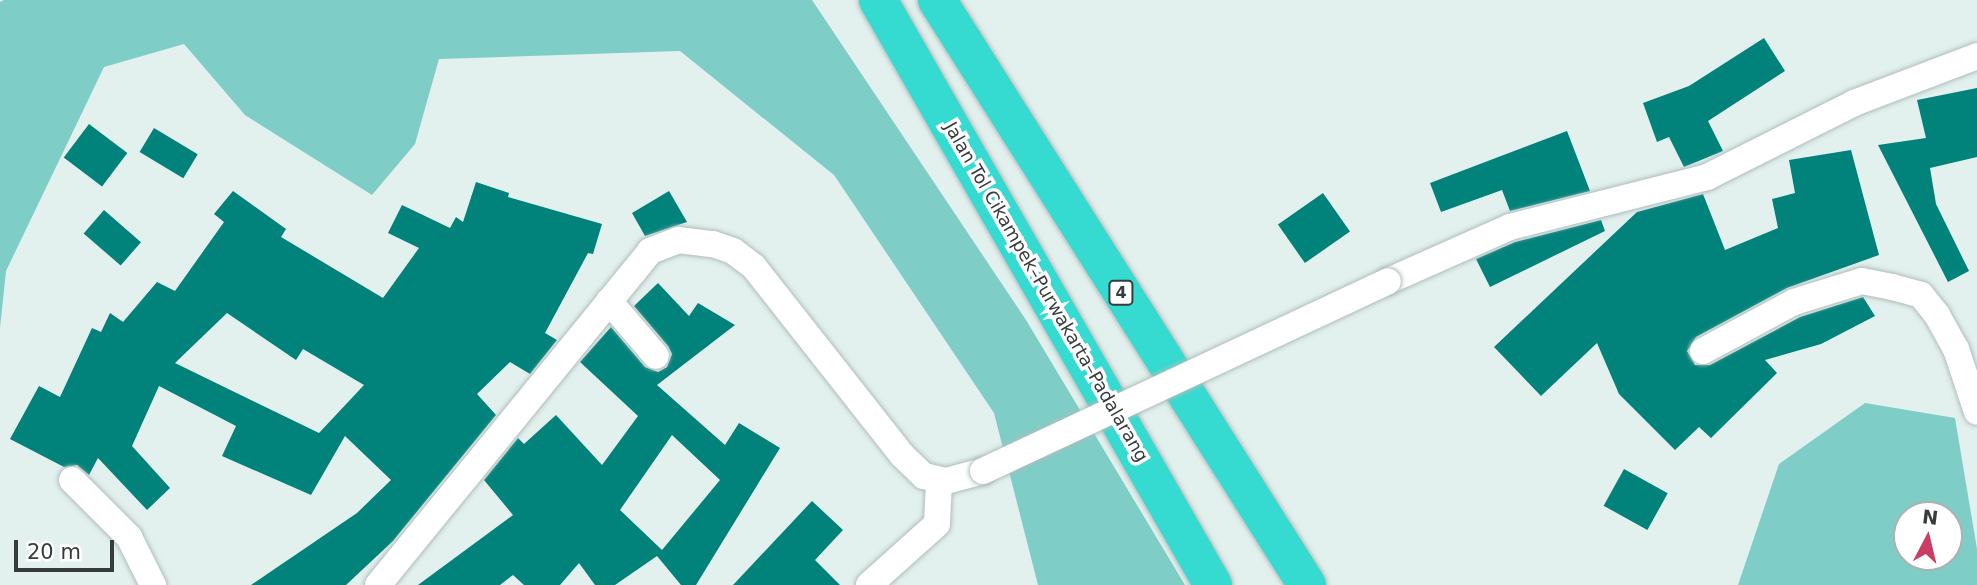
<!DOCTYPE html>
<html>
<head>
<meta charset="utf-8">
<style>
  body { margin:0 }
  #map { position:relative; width:1977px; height:585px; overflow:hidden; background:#e2f0ee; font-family:"DejaVu Sans",sans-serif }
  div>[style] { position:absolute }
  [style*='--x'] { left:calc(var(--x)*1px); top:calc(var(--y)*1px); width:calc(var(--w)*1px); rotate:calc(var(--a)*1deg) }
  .green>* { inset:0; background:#7ecec7 }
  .building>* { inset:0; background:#01827b; transform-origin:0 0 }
  .roads { filter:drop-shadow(0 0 2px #b0bdbc) drop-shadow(0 0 2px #b0bdbc) }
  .street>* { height:26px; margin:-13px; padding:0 13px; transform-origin:13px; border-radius:13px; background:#fff }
  .highway>* { height:38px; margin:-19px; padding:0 19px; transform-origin:19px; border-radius:19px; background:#35dad0 }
  .bridges { filter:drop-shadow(0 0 2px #b0bdbc) drop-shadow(0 0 2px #b0bdbc) }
  .street-bridge>* { height:26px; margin:-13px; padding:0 13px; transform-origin:13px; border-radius:13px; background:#fff }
  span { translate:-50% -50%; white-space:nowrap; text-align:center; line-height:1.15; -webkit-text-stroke:7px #fff; paint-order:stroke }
  .shield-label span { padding:2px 5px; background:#fff; border:2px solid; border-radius:5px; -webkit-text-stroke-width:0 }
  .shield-label { font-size:16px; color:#363b3b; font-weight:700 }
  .street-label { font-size:18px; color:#363b3b }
  .north { position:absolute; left:1893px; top:501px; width:70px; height:70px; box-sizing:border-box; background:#fff; border:2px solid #afb1b1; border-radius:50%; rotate:7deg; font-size:19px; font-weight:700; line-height:28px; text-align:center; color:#363b3b }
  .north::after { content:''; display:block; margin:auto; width:24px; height:32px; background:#cb3d64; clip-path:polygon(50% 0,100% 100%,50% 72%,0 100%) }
  .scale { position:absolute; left:14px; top:540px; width:100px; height:32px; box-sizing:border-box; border:4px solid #363b3b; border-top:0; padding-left:9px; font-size:21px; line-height:24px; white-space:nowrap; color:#363b3b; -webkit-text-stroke:5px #fff; paint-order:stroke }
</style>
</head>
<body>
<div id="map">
  <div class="green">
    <i style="clip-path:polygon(4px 0,812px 0,1026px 320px,1185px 585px,1038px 585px,994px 413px,834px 175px,680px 51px,439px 59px,415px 144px,372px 195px,245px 115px,184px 44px,104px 67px,6px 271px,0 328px,0 2px)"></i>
    <i style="clip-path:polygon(evenodd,1865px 403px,1955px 418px,1977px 549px,1977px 585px,1738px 585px,1779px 464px,1865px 403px,1949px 515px,1949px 557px,1907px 557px,1907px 515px,1949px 515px)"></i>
  </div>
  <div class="building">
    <i style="clip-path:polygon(1764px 38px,1785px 71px,1708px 121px,1723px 151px,1684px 167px,1669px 137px,1657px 142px,1643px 103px,1689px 86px)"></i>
    <i style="clip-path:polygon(1977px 88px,1977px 157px,1930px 168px,1936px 204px,1969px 271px,1948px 282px,1878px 145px,1926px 138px,1917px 100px)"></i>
    <i style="left:89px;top:124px;width:48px;height:42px;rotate:37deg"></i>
    <i style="left:154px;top:128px;width:51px;height:28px;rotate:31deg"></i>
    <i style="clip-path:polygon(1567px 131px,1590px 191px,1510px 211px,1502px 190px,1441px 212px,1430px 183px)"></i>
    <i style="clip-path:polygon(1851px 150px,1879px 255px,1787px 288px,1696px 337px,1687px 351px,1695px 365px,1710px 365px,1800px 317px,1863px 297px,1875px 316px,1821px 344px,1765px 360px,1777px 373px,1711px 438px,1699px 427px,1675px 450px,1619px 394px,1597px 343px,1541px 396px,1494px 347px,1637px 212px,1703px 194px,1725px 250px,1778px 228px,1772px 199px,1795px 193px,1789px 160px)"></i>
    <i style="clip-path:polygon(evenodd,476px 182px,509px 193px,508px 197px,602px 224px,593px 254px,588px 253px,545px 333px,557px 340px,530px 374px,510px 362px,477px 394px,496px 415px,393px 541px,346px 585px,251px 585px,357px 513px,391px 480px,345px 436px,311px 495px,222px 456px,236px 426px,159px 386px,132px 446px,170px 488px,147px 510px,98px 458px,89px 475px,77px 465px,64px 467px,10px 439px,39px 386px,60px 397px,92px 328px,101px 332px,110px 313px,123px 322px,157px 282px,175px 291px,224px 222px,214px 214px,233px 191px,286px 229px,281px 237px,383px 298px,419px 248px,388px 233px,402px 205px,450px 228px,456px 217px,463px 222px,476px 182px,227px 313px,296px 360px,303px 349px,364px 385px,319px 433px,175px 363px,227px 313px)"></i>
    <i style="clip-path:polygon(669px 191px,687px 222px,645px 236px,632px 213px)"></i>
    <i style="left:1323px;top:193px;width:47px;height:55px;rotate:55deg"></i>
    <i style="left:104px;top:210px;width:49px;height:31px;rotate:41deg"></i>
    <i style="clip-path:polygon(1601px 220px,1605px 231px,1490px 287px,1476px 259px,1515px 242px)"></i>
    <i style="clip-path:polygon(evenodd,658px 283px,689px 316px,698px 303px,735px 325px,657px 385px,725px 445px,739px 423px,780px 448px,696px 585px,681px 585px,657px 556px,615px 585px,595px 585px,579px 563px,560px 585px,524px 585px,513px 575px,500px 585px,418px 585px,513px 515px,484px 480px,518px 438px,524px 444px,556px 415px,602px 465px,638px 416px,580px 362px,611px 327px,645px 367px,658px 372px,667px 367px,672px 354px,668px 346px,634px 306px,658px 283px,672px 435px,720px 480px,662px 550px,620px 510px,672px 435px)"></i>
    <i style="left:1624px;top:469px;width:50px;height:42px;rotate:29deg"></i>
    <i style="clip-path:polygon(812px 501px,843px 530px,815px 560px,840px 585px,733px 585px)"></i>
  </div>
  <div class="roads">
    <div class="street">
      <i style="--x:1388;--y:281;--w:133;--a:-23.9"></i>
      <i style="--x:1510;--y:227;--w:203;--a:-14.2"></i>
      <i style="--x:1707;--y:177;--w:165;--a:-26.7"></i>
      <i style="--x:1854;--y:103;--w:132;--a:-20.9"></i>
      <i style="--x:609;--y:301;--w:72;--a:49.5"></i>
      <i style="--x:1703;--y:351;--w:103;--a:-28.3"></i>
      <i style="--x:1794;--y:302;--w:71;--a:-17.2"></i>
      <i style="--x:1862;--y:281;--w:31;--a:11"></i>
      <i style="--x:1892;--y:287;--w:30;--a:15"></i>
      <i style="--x:1921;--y:295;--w:26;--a:51"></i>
      <i style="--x:1937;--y:315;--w:39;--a:61"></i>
      <i style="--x:1956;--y:349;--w:66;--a:71.6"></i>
      <i style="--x:72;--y:480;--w:81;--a:45"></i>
      <i style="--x:129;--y:537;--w:54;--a:63.4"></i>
      <i style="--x:378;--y:585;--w:431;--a:-50.8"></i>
      <i style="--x:650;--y:251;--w:30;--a:-21"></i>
      <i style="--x:678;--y:240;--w:35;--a:7"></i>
      <i style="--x:713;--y:244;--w:21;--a:19"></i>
      <i style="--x:733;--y:251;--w:26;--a:37"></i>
      <i style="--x:754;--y:267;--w:239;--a:51.8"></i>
      <i style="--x:902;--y:455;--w:30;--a:44"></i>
      <i style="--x:924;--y:476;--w:23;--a:13"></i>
      <i style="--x:946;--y:481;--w:38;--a:-15"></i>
      <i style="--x:869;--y:585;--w:91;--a:-41.9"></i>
      <i style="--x:937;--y:524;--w:43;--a:-87.3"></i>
    </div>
    <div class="highway">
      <i style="--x:878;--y:0;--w:674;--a:60.2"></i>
      <i style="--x:937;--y:0;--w:692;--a:57.69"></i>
    </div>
  </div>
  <div class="bridges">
    <div class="street-bridge">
      <i style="--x:983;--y:471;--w:447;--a:-25.1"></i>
    </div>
  </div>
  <div class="shield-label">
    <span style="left:1121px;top:293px">4</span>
  </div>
  <div class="street-label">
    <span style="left:1046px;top:292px;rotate:60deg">Jalan Tol Cikampek–Purwakarta–Padalarang</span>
  </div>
  <div class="north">N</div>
  <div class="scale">20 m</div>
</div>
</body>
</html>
